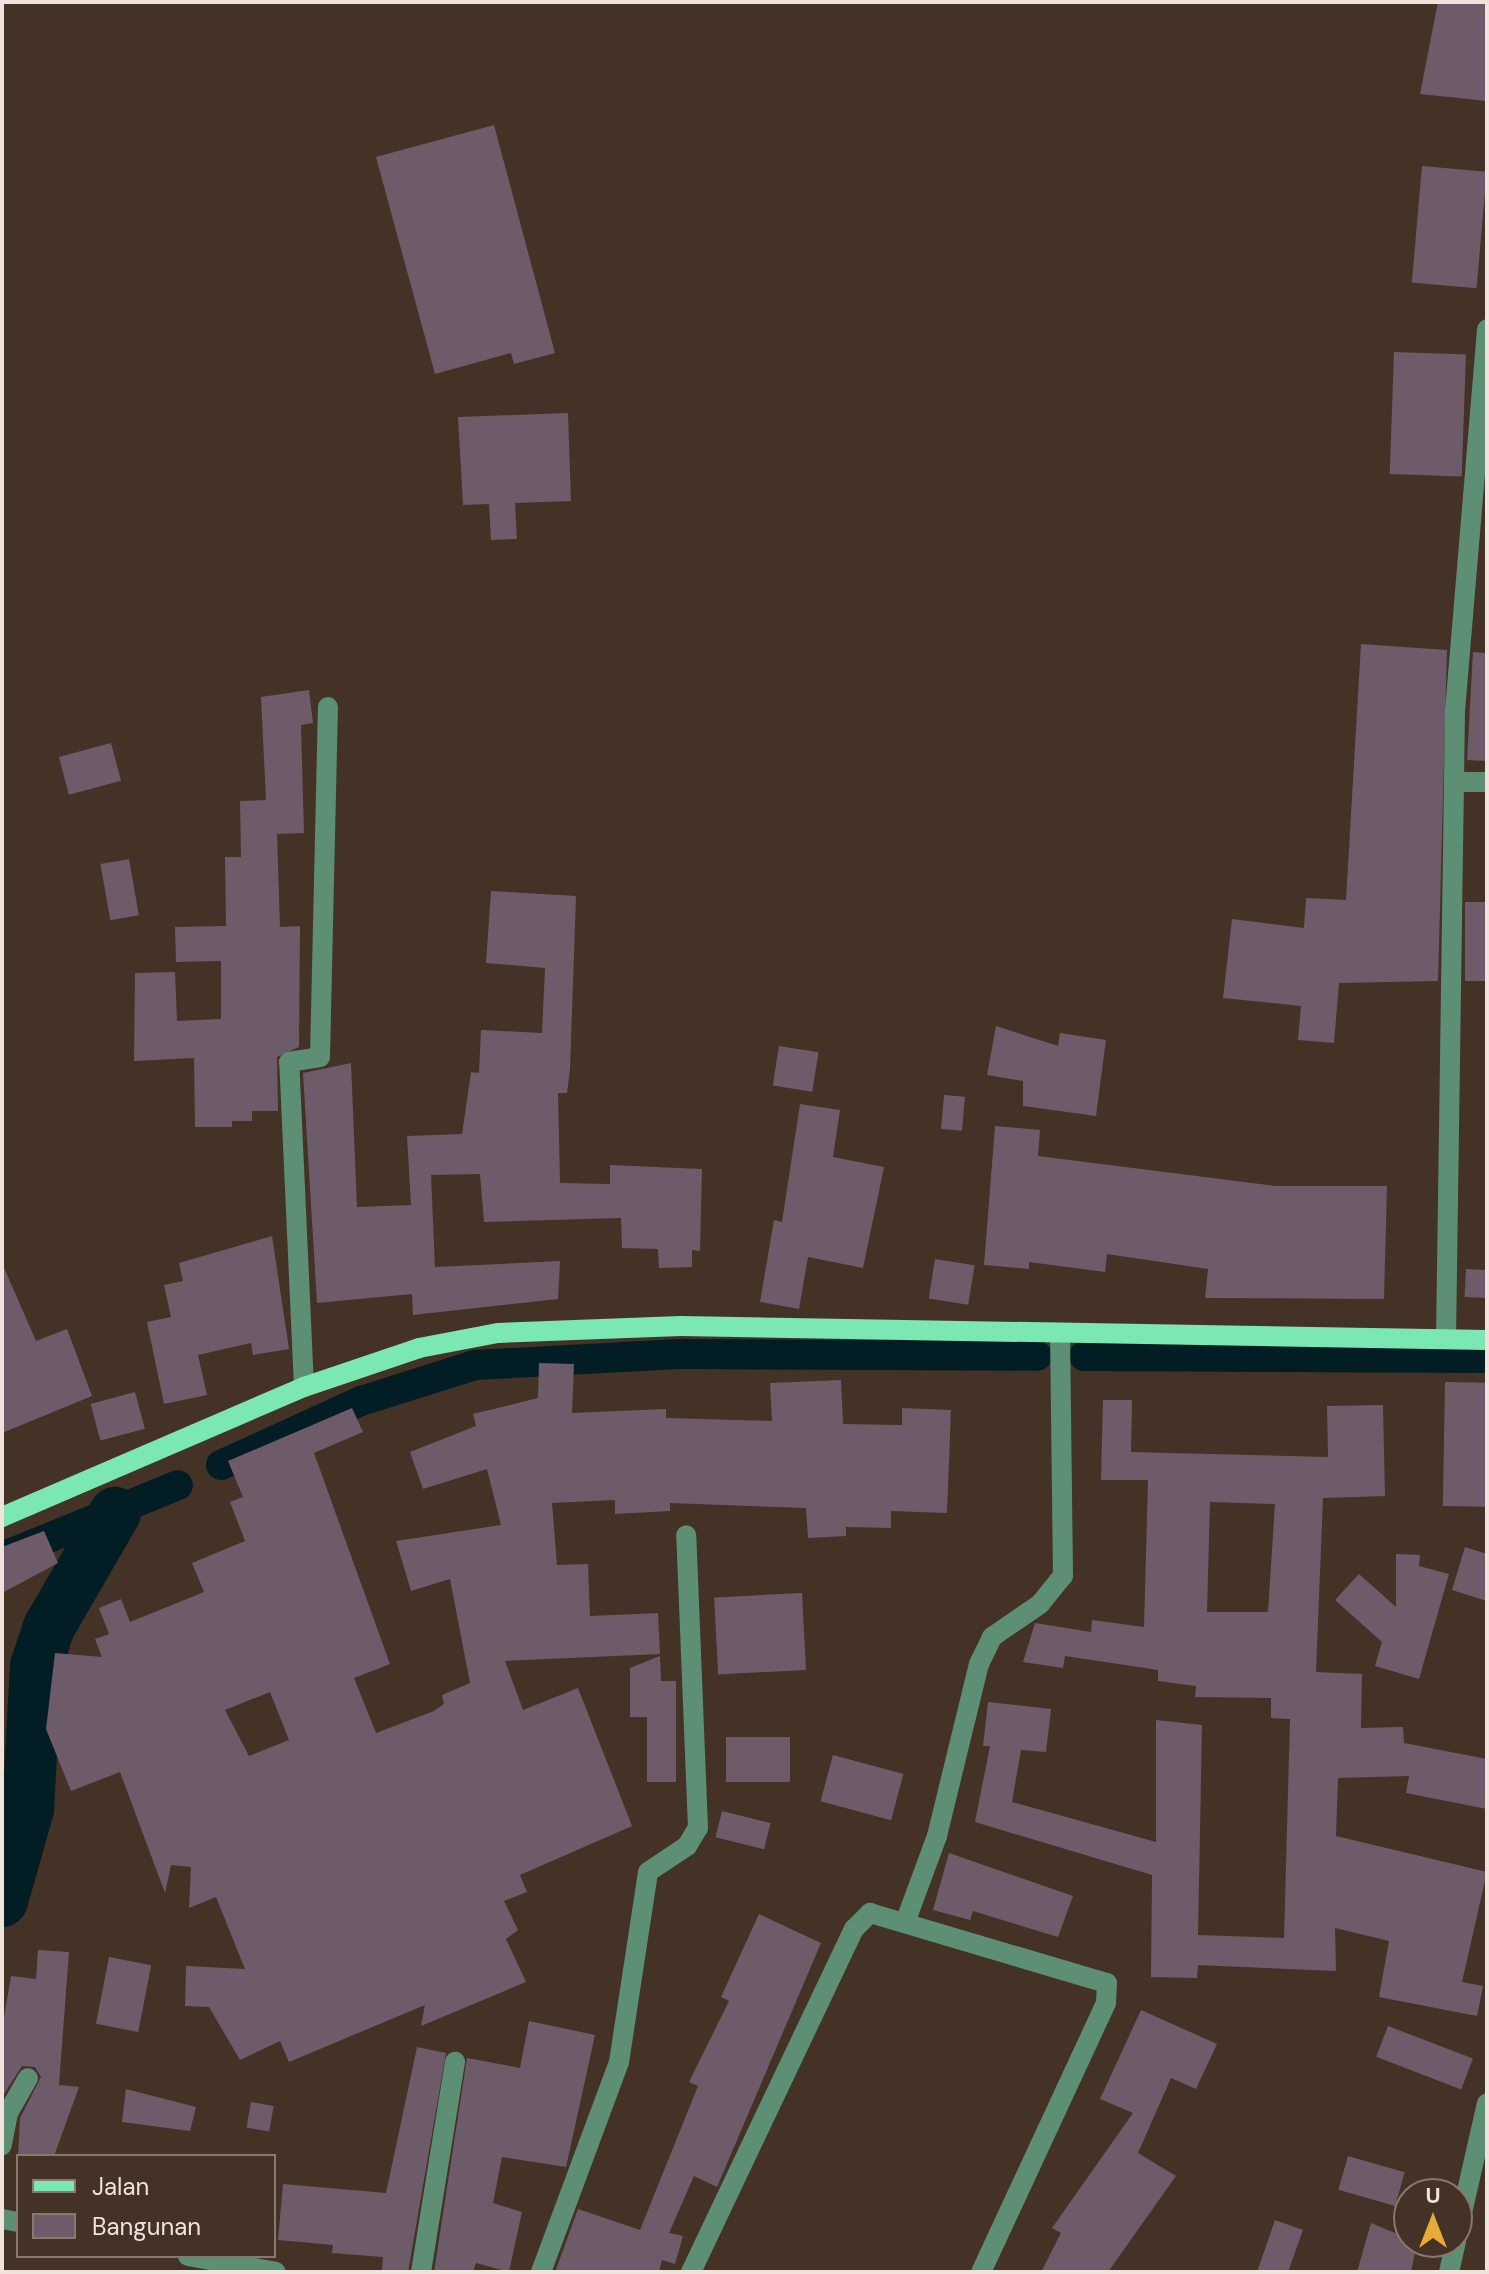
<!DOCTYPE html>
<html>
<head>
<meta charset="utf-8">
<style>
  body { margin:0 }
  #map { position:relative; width:1489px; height:2274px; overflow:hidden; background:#443226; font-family:"DM Sans",sans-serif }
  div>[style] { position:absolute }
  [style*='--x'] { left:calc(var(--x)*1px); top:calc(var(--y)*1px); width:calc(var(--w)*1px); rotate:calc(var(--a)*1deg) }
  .canal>* { height:30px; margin:-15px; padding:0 15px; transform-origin:15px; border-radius:15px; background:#031d24 }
  .river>* { height:52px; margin:-26px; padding:0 26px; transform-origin:26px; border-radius:26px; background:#031d24 }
  .building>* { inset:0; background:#6d5b6a; transform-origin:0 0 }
  .minor>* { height:20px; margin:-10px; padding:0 10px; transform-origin:10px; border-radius:10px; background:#5d8f75 }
  .major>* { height:20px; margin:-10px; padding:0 10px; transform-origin:10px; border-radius:10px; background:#7be7b2 }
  span { translate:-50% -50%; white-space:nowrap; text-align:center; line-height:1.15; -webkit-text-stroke:8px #443226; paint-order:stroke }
  .frame { position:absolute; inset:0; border:4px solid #efe3dc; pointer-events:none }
  .legend { position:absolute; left:16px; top:2154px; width:260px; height:104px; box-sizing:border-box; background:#443226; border:2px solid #88796f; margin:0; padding:10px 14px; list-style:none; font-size:24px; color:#efe3dc }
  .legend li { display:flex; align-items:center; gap:16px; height:40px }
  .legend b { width:40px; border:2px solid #88796f }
  .north { position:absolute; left:1393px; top:2178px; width:80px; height:80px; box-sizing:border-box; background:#443226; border:2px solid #88796f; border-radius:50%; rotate:0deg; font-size:22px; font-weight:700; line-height:32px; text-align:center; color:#efe3dc }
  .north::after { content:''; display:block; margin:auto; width:28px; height:36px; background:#e8ab37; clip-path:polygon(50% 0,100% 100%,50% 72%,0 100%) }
</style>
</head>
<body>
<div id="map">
  <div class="canal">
    <i style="--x:1084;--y:1356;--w:403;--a:0.3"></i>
    <i style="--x:221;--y:1465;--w:154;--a:-24.6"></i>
    <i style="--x:361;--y:1401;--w:120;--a:-17.5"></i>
    <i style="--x:475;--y:1365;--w:204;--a:-3.1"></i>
    <i style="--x:679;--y:1354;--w:358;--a:0.3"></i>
    <i style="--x:2;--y:1557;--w:190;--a:-22.2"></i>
  </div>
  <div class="river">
    <i style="--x:2;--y:1901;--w:96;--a:-74.2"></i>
    <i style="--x:28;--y:1809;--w:143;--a:-86.8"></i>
    <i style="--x:36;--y:1666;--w:41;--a:-71.6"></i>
    <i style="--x:49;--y:1627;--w:132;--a:-59.9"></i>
  </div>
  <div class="building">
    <i style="clip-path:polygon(1438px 2px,1487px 2px,1487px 101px,1420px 94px)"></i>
    <i style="clip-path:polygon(494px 125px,555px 353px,514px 364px,511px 353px,435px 374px,376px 157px)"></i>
    <i style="left:1422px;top:166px;width:65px;height:117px;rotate:5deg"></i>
    <i style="left:1394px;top:352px;width:72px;height:122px;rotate:2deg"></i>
    <i style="clip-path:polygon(568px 413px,571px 501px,515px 503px,517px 539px,491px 540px,489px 504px,463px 505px,458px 417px)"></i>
    <i style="clip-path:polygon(1361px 644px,1447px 650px,1438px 981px,1339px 983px,1334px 1043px,1298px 1040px,1301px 1006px,1223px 998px,1232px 919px,1304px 928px,1306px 898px,1346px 900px)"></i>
    <i style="clip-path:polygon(1473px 652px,1487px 653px,1487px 761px,1467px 760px)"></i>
    <i style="clip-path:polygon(309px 690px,313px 723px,301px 725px,304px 833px,277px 834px,280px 927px,300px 926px,299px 1047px,277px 1057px,278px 1111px,252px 1111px,252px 1121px,232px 1121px,232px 1127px,195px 1127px,194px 1058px,134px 1061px,135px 973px,175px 972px,177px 1021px,221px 1019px,221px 961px,176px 962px,175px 927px,226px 926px,225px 857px,241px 857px,240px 801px,266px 800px,261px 697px)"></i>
    <i style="left:111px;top:743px;width:39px;height:54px;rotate:75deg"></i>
    <i style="left:129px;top:859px;width:57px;height:29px;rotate:80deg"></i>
    <i style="clip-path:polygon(491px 891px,576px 896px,570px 1069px,567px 1093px,558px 1093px,560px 1183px,610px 1184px,610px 1165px,702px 1169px,700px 1251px,692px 1250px,692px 1267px,659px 1268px,658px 1249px,622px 1248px,621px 1218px,484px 1222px,480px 1174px,431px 1175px,435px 1267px,560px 1261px,558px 1299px,413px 1315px,412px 1294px,317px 1303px,303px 1073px,351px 1063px,357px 1207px,411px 1205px,407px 1136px,462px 1134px,471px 1072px,479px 1073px,481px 1030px,542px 1033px,545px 968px,486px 963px)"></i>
    <i style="left:1465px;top:902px;width:22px;height:79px"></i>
    <i style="clip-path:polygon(996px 1026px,1058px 1046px,1060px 1033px,1106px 1040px,1096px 1116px,1023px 1106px,1023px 1081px,987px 1075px)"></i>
    <i style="left:779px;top:1046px;width:40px;height:40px;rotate:9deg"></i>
    <i style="left:944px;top:1095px;width:21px;height:34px;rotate:5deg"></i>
    <i style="clip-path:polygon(800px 1104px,840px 1110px,833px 1157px,884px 1167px,863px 1268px,808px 1257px,799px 1309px,760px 1302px,774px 1220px,782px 1222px)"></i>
    <i style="clip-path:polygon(995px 1126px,1040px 1130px,1038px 1156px,1275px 1186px,1387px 1186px,1384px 1299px,1205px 1298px,1208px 1269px,1107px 1254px,1105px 1272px,1029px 1262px,1029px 1269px,984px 1265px)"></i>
    <i style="clip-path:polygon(272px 1236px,289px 1349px,253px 1355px,251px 1343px,198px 1355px,207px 1395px,164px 1404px,147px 1322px,171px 1317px,164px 1285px,183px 1281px,179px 1263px)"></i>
    <i style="left:935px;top:1259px;width:40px;height:40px;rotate:9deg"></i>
    <i style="clip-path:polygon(2px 1263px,36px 1341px,67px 1329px,92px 1396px,2px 1433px)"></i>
    <i style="left:1466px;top:1269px;width:21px;height:28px;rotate:3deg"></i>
    <i style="clip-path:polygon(evenodd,539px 1363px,574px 1364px,572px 1413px,666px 1409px,666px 1418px,772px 1421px,770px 1383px,841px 1380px,843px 1424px,902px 1425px,902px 1408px,951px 1410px,947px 1513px,891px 1511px,891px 1528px,846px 1527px,846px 1536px,808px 1538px,806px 1508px,670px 1503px,670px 1511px,615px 1514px,615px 1500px,552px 1503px,557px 1565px,588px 1564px,590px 1616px,658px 1613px,660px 1654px,505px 1661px,523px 1710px,578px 1688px,632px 1826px,520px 1875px,527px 1892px,504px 1901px,518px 1930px,506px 1939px,526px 1982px,421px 2026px,425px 2005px,289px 2062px,280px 2041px,240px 2060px,209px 2007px,185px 2006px,186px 1966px,245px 1969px,216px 1897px,189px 1908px,191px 1867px,171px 1865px,165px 1893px,120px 1772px,71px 1791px,46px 1729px,55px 1653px,102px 1657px,95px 1639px,109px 1634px,99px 1608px,121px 1599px,130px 1622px,204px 1592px,192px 1563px,245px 1541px,230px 1502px,243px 1497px,228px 1461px,352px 1408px,363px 1432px,314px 1453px,390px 1664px,354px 1678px,376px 1733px,434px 1711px,444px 1704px,442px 1695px,470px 1683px,450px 1579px,411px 1591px,396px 1541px,501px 1525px,487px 1469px,423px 1489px,410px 1452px,476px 1426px,473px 1414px,538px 1398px,539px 1363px,270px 1692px,289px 1740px,249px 1756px,225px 1710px,270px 1692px)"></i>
    <i style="left:1445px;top:1382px;width:42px;height:124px;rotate:1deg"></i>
    <i style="left:135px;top:1392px;width:38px;height:46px;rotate:75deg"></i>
    <i style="clip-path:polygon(evenodd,1103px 1400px,1132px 1400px,1131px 1452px,1328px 1457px,1327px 1406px,1383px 1405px,1385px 1496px,1323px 1498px,1316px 1672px,1362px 1674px,1361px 1728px,1403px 1727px,1404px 1743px,1487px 1759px,1487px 1809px,1406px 1793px,1409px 1776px,1338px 1778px,1336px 1836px,1487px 1872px,1462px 1982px,1483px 1986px,1477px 2016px,1379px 1997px,1389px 1941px,1335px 1928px,1336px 1971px,1198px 1965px,1197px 1978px,1151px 1977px,1152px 1875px,975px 1822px,990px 1746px,983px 1746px,988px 1702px,1051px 1709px,1046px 1752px,1021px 1750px,1012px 1802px,1156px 1842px,1156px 1720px,1202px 1725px,1198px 1935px,1284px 1938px,1290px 1719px,1271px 1718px,1271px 1698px,1195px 1697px,1196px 1686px,1158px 1681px,1158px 1670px,1065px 1656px,1063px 1668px,1023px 1662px,1035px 1623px,1091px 1632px,1092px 1620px,1144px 1627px,1148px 1480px,1101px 1480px,1103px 1400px,1210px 1502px,1275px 1504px,1268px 1612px,1207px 1612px,1210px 1502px)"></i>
    <i style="clip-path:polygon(44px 1531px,58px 1563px,2px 1593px,2px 1547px)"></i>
    <i style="clip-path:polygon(1465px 1547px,1487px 1554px,1487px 1601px,1452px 1590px)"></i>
    <i style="clip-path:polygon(1396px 1554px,1420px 1555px,1419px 1566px,1449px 1574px,1419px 1679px,1375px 1666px,1382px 1642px,1335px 1600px,1359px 1574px,1396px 1607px)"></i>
    <i style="left:802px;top:1593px;width:77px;height:88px;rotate:87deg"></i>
    <i style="clip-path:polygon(660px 1656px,661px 1681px,676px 1681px,676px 1782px,647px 1782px,647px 1717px,630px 1717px,630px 1668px)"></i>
    <i style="left:726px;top:1737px;width:64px;height:45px"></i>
    <i style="left:833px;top:1755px;width:73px;height:48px;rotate:15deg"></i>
    <i style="left:722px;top:1811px;width:50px;height:27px;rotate:14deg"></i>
    <i style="clip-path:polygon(949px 1853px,1073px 1896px,1058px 1937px,973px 1911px,970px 1920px,933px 1910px)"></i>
    <i style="clip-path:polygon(759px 1914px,821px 1943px,717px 2187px,694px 2176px,669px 2233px,683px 2236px,675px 2264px,662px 2260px,659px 2272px,555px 2272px,578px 2209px,640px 2230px,698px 2086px,689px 2082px,729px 2001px,721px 1997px)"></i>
    <i style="clip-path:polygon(38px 1950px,69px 1952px,59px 2085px,79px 2087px,54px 2156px,18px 2156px,20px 2118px,41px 2077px,35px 2067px,22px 2066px,2px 2097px,2px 2029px,11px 1976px,36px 1979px)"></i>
    <i style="left:109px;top:1957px;width:43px;height:68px;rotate:11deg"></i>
    <i style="clip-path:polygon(1141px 2010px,1217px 2044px,1196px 2089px,1171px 2078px,1138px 2153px,1176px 2176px,1108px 2272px,1041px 2272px,1061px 2233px,1052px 2228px,1133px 2113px,1100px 2099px)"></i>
    <i style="clip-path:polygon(529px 2021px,595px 2035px,566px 2167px,502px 2157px,493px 2203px,522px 2212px,509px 2272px,476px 2263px,473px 2272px,434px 2272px,467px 2058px,520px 2068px)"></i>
    <i style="left:1388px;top:2026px;width:91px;height:33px;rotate:21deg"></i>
    <i style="clip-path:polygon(417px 2047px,446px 2053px,408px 2272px,382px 2270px,383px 2257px,332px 2253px,333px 2245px,278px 2240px,283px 2184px,386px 2193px)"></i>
    <i style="clip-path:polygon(126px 2089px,196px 2107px,190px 2131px,122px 2122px)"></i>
    <i style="left:251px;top:2102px;width:23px;height:26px;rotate:10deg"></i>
    <i style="left:1348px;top:2156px;width:59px;height:35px;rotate:16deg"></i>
    <i style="clip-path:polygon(1275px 2220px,1303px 2230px,1288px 2272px,1257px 2272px)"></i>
    <i style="clip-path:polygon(1371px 2223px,1417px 2242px,1411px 2272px,1357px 2272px)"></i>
  </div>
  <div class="minor">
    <i style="--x:1454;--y:782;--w:33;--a:0"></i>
    <i style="--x:1446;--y:1339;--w:628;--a:-89.18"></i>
    <i style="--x:1455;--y:711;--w:383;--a:-85.2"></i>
    <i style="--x:304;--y:1387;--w:325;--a:-92.6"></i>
    <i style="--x:289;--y:1062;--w:31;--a:-9"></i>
    <i style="--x:320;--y:1057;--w:350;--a:-88.7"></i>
    <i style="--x:906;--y:1920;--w:90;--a:-69.7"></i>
    <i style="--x:937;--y:1836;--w:177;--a:-76.3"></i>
    <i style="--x:979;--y:1664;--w:30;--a:-64"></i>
    <i style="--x:992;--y:1637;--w:58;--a:-34.5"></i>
    <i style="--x:1040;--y:1604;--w:36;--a:-51"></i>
    <i style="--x:1063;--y:1576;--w:241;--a:-90.7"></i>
    <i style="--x:2;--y:2112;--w:6;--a:9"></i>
    <i style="--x:8;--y:2113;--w:33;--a:101"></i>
    <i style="--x:8;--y:2113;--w:40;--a:-60.3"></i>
    <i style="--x:2;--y:2219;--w:16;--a:11"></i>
    <i style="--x:1457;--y:2235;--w:135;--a:-77.2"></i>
    <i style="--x:188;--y:2256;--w:89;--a:10.3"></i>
    <i style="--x:421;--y:2272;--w:213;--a:-80.8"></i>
    <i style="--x:541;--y:2272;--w:224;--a:-69.6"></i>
    <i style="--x:619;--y:2062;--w:192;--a:-81.3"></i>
    <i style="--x:648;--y:1872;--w:47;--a:-33.7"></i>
    <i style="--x:687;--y:1846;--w:21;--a:-59"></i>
    <i style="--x:698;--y:1828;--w:293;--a:-92.3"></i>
    <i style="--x:691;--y:2272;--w:380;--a:-64.6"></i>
    <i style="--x:854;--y:1929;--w:23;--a:-45"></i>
    <i style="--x:870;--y:1913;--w:247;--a:16.5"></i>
    <i style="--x:1107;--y:1983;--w:20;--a:93"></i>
    <i style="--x:1106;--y:2003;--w:297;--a:114.9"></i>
    <i style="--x:1449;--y:2272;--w:31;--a:-77"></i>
  </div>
  <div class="major">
    <i style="--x:2;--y:1517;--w:329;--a:-23.3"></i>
    <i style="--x:304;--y:1387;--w:121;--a:-18.7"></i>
    <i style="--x:419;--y:1348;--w:80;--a:-10.8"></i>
    <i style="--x:498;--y:1333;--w:183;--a:-2.2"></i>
    <i style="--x:681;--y:1326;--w:806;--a:1"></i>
  </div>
  <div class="frame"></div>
  <ul class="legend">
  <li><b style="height:10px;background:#7be7b2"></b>Jalan</li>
  <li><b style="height:22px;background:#6d5b6a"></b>Bangunan</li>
  </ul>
  <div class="north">U</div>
</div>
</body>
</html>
